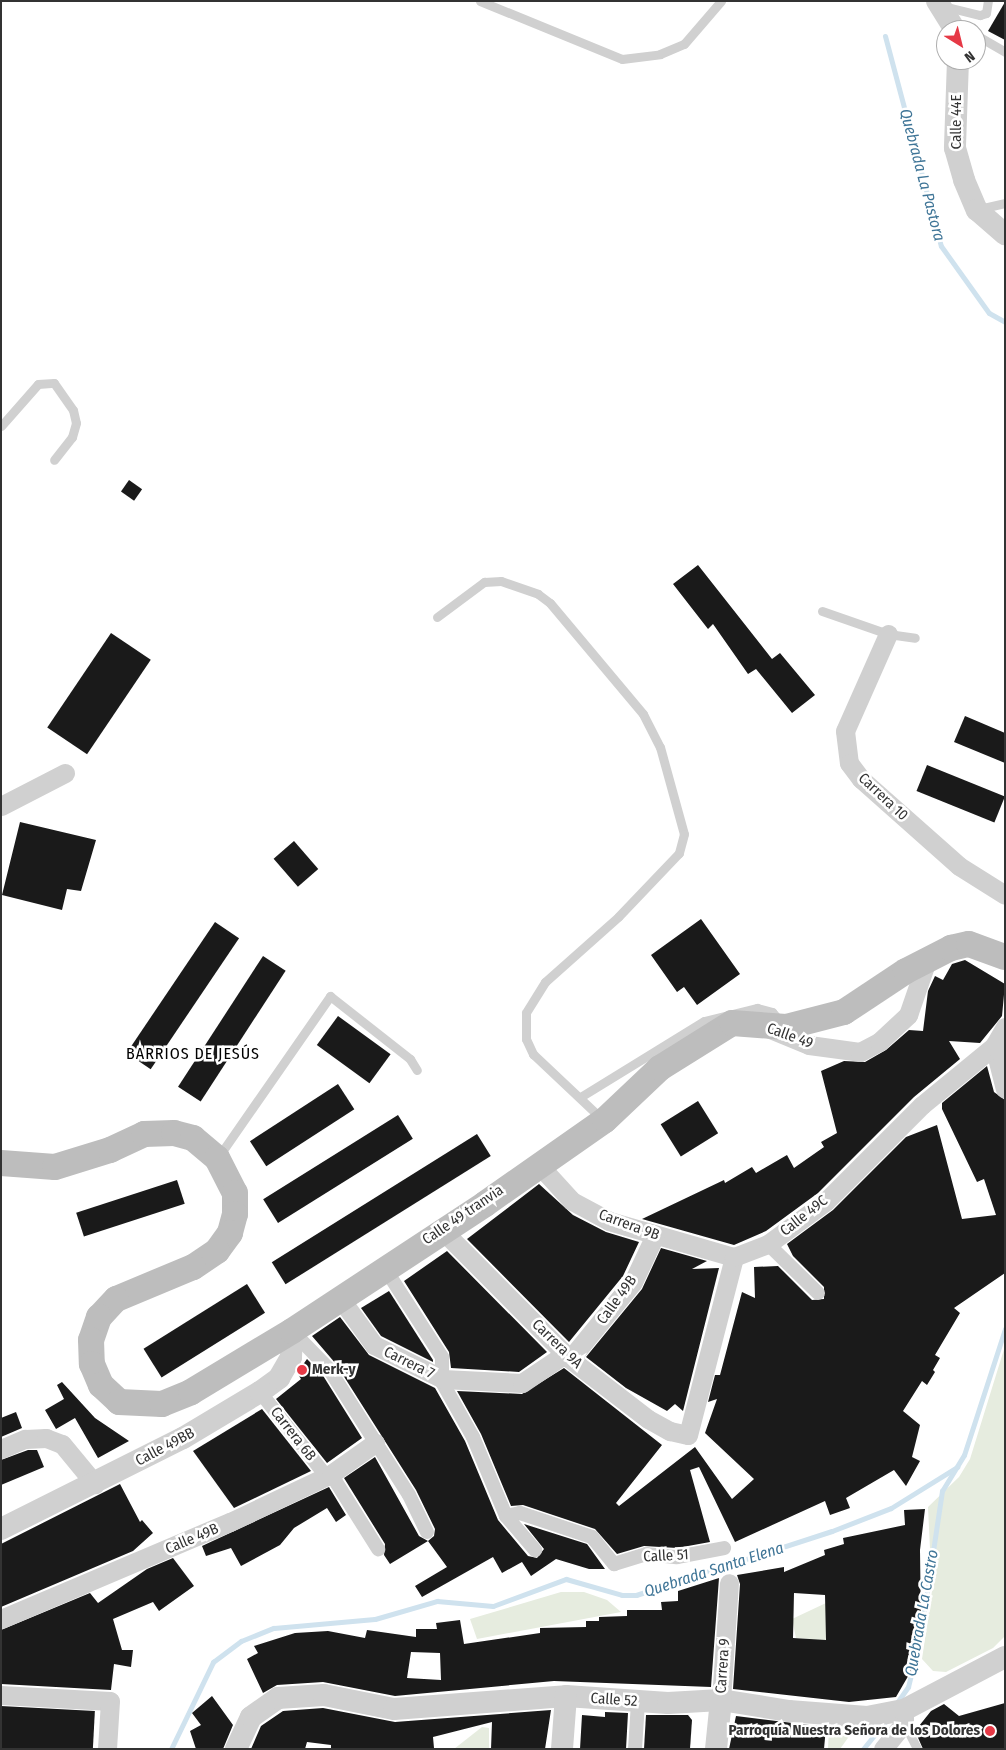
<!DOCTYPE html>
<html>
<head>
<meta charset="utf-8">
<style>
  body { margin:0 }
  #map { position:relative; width:1006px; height:1750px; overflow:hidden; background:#fff; font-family:"Fira Sans Condensed",sans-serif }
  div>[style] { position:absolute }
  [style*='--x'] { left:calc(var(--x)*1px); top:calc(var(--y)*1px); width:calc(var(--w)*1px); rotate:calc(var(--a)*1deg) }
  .green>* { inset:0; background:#e6ecdf }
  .stream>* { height:5px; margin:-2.5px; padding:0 2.5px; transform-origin:2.5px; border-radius:2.5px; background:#cfe2ee }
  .building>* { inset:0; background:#1a1a1a; transform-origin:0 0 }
  .service>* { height:9px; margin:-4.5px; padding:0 4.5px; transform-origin:4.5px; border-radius:4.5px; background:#d0d0d0 }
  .pedestrian>* { height:14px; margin:-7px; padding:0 7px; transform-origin:7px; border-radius:7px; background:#d0d0d0 }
  .minor>* { height:19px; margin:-9.5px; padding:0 9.5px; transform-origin:9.5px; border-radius:9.5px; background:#d0d0d0 }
  .tertiary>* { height:22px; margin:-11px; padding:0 11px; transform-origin:11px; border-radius:11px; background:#d0d0d0 }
  .secondary>* { height:26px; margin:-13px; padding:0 13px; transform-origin:13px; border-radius:13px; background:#bdbdbd }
  .dots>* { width:14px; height:14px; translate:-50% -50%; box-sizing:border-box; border:2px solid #fff; border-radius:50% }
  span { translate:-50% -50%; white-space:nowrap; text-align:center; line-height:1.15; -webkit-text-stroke:5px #fff; paint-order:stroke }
  .street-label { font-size:15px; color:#333 }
  .poi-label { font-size:15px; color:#333; font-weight:700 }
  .left { translate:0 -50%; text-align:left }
  .right { translate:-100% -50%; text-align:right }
  .water-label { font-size:16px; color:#3f7597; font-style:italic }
  .neighbourhood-label { font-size:16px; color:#000; letter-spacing:1px }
  .frame { position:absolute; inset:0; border:2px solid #333; pointer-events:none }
  .north { position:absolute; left:936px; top:20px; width:50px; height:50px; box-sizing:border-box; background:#fff; border:1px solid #adadad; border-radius:50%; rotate:144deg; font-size:14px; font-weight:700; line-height:20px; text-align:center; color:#333 }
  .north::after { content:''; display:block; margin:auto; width:18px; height:22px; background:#e63946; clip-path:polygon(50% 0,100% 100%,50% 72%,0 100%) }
</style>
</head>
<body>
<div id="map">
  <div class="green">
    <i style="clip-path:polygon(1005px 1346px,1005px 1636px,993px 1648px,946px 1672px,933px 1671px,922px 1659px,932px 1591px,928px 1507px,959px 1477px,970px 1459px)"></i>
    <i style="clip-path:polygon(561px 1592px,584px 1592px,607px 1600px,621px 1612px,477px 1639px,470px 1619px)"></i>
    <i style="clip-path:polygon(826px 1603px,827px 1661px,810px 1639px,796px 1638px,792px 1619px)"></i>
    <i style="clip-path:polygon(858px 1724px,840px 1749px,828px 1749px,829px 1727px)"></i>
    <i style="clip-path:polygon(482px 1727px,489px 1728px,489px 1749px,454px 1749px)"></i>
  </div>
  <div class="stream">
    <i style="--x:885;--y:36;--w:217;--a:75.1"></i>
    <i style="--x:941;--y:246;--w:82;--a:54.4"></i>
    <i style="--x:989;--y:313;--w:18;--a:29"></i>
    <i style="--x:896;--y:1704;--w:21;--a:-55"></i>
    <i style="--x:908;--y:1687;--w:50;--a:-76.2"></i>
    <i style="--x:920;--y:1638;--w:149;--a:-81.5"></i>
    <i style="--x:942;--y:1491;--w:42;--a:-58.6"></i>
    <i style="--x:964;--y:1455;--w:133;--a:-72"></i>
    <i style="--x:171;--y:1749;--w:97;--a:-64.2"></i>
    <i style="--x:213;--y:1662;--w:35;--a:-37"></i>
    <i style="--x:241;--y:1641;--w:35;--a:-22"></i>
    <i style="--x:274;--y:1628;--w:101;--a:-5.1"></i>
    <i style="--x:375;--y:1619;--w:65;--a:-16.2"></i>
    <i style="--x:437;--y:1601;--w:56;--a:5.1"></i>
    <i style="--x:493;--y:1606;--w:78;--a:-20.3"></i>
    <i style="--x:566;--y:1579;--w:58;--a:15.9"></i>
    <i style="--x:622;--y:1595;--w:14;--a:0"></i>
    <i style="--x:636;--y:1595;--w:206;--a:-18.1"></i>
    <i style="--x:832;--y:1531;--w:63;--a:-21.3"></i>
    <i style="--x:891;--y:1508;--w:78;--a:-31.8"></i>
    <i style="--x:863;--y:1749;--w:35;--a:-51"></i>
  </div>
  <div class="building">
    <i style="clip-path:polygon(1005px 2px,1005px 40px,988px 31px)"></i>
    <i style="left:129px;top:480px;width:16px;height:14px;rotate:35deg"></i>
    <i style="clip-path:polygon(698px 565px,772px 659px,780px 653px,815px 695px,792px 713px,756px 669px,748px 674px,713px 624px,708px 629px,673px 584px)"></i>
    <i style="left:111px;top:633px;width:48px;height:114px;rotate:34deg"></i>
    <i style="clip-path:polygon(965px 716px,1005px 733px,1005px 763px,954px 742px)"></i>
    <i style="left:927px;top:765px;width:84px;height:28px;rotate:22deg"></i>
    <i style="clip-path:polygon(20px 822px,96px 840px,81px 891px,67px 889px,62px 910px,2px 895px)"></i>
    <i style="left:294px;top:841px;width:37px;height:27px;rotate:49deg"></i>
    <i style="clip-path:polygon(701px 919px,740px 974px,697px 1005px,684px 987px,677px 992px,651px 955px)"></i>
    <i style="left:215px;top:922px;width:29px;height:158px;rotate:34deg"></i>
    <i style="left:263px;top:956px;width:27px;height:156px;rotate:33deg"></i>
    <i style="clip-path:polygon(965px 960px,1005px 984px,1002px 1016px,980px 1043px,949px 1041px,960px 1059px,914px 1097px,818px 1193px,766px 1231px,734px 1245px,642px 1219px,724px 1180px,725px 1183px,752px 1167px,756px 1173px,787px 1155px,794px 1168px,824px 1147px,821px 1142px,837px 1133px,821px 1071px,844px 1061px,865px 1062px,886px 1050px,909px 1030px,923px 1031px,928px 991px,935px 976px,943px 980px,952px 964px)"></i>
    <i style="left:338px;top:1016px;width:65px;height:36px;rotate:36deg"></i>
    <i style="clip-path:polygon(987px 1066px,994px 1092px,1005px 1100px,1005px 1273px,954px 1308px,960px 1313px,935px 1355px,940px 1358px,933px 1370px,935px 1372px,927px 1385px,922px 1381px,903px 1411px,920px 1425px,912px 1457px,920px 1461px,906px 1486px,894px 1470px,846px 1498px,850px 1508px,830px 1515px,825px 1501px,735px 1542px,699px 1467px,690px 1470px,710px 1542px,677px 1548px,644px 1546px,617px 1554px,595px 1529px,523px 1505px,511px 1506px,481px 1434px,457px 1391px,522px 1394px,564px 1368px,662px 1445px,616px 1503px,619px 1506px,695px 1447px,732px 1499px,754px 1479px,705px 1433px,717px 1399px,708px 1402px,715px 1375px,720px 1375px,742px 1292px,755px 1298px,754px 1267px,778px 1266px,812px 1300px,824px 1299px,824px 1287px,793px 1256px,787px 1244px,833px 1210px,906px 1137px,937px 1125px,962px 1219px,996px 1215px,984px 1179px,977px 1182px,942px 1109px,942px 1103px)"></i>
    <i style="left:338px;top:1084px;width:30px;height:105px;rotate:57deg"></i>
    <i style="left:698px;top:1101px;width:38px;height:44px;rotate:58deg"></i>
    <i style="left:398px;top:1115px;width:28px;height:159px;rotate:58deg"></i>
    <i style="left:477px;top:1134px;width:26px;height:242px;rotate:58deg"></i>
    <i style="left:177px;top:1180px;width:25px;height:106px;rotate:72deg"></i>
    <i style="clip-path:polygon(539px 1184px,573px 1215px,606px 1232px,639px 1242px,623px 1276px,569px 1342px,467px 1239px)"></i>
    <i style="clip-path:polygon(661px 1248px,707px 1261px,692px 1269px,719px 1268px,683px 1411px,675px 1404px,667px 1411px,626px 1388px,586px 1357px,642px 1289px)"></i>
    <i style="clip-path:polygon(447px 1251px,547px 1352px,519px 1372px,451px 1368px,449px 1352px,404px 1281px)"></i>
    <i style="left:247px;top:1284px;width:34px;height:122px;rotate:58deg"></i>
    <i style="clip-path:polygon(389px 1291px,433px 1360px,433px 1362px,381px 1336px,361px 1308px)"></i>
    <i style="clip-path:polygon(340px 1317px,369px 1355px,435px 1388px,465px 1441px,498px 1520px,528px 1556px,537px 1558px,544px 1549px,524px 1524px,587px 1544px,605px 1569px,589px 1569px,556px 1559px,531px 1576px,522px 1562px,502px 1573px,493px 1557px,422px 1597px,415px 1586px,447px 1567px,428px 1541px,434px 1536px,435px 1529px,416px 1490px,336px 1364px,312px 1336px)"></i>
    <i style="clip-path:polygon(307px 1359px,322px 1374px,362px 1438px,327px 1463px,276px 1399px,301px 1379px,297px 1373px)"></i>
    <i style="clip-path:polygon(62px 1382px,95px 1418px,129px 1441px,98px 1458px,75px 1418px,56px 1429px,45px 1410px,64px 1399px,57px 1385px)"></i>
    <i style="clip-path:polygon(262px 1409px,311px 1471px,234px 1508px,193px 1451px)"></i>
    <i style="clip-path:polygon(16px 1412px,22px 1428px,1px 1437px,1px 1418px)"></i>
    <i style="clip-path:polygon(28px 1450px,37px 1450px,44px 1467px,1px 1485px,1px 1460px)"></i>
    <i style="clip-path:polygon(375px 1457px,419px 1536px,428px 1541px,390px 1564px,384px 1555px,385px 1544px,344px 1478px)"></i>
    <i style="clip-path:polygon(120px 1484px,140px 1522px,142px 1520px,153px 1533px,133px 1551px,1px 1607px,1px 1544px)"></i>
    <i style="clip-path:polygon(329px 1487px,346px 1515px,336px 1522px,327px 1508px,294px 1528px,280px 1545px,241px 1566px,231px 1548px,206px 1556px,202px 1546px)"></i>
    <i style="clip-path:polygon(evenodd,925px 1509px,920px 1550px,921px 1624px,914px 1666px,896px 1697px,849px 1702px,733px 1689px,740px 1584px,737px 1575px,784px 1567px,784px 1572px,825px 1555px,824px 1550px,844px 1544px,843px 1538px,905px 1525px,904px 1510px,925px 1509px,794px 1593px,825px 1595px,826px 1640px,793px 1638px,794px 1593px)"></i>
    <i style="clip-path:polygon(173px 1558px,194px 1586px,159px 1611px,153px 1602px,113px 1619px,122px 1650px,133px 1650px,131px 1667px,114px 1664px,111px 1690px,1px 1684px,1px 1630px,90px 1593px,98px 1603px,147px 1569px)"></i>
    <i style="clip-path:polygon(evenodd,719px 1578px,711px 1687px,554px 1681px,395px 1696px,323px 1682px,277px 1685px,263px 1693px,247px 1659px,258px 1653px,254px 1646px,295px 1633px,328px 1631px,365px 1638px,367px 1630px,416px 1637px,416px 1629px,437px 1629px,436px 1623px,460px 1620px,464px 1644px,540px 1633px,540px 1628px,586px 1627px,586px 1621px,599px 1621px,599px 1617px,627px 1616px,627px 1610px,662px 1610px,661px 1602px,678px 1601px,678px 1591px,719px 1578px,411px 1652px,440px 1653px,441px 1680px,407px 1678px,411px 1652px)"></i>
    <i style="clip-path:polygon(212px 1696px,233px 1725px,223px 1749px,196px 1749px,190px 1731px,201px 1725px,192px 1713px)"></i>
    <i style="clip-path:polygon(1005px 1703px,1005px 1749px,923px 1749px,915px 1731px,931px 1711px,944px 1704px,959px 1716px)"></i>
    <i style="left:1px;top:1706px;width:94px;height:43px;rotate:3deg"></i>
    <i style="clip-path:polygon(323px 1708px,395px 1722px,551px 1710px,545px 1749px,491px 1749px,492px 1722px,433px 1737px,434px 1748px,425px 1749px,331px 1749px,331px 1745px,307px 1742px,305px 1749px,251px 1749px,261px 1726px,283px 1711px)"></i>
    <i style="clip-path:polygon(605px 1712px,628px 1713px,626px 1749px,580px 1749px,582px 1715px,605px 1717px)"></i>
    <i style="clip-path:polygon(646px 1715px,688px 1715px,692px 1720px,690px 1749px,644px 1749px)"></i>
    <i style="clip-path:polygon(736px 1716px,826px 1727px,824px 1749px,729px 1749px)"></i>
  </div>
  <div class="service">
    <i style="--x:480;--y:1;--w:153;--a:22.2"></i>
    <i style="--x:622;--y:59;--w:38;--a:-7"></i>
    <i style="--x:660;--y:54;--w:26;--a:-23"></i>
    <i style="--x:684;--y:44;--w:57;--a:-49.3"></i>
    <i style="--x:943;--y:6;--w:38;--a:14"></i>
    <i style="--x:980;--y:15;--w:6;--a:-18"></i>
    <i style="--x:986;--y:13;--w:12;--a:-81"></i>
    <i style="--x:976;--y:35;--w:34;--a:30"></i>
    <i style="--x:979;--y:209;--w:27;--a:-13"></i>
    <i style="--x:1;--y:426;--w:56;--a:-48.6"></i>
    <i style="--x:38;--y:384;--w:16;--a:-4"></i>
    <i style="--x:54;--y:383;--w:33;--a:55"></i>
    <i style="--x:73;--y:410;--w:13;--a:77"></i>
    <i style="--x:76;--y:423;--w:15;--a:106"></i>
    <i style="--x:72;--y:437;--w:29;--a:128"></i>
    <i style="--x:822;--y:611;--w:70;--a:19.2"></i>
    <i style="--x:888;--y:634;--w:27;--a:8"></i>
    <i style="--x:437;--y:617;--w:59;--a:-36.7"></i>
    <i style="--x:484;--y:582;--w:17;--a:-3"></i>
    <i style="--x:501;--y:581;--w:39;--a:19"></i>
    <i style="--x:538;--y:594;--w:15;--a:37"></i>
    <i style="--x:550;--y:603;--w:145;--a:50"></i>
    <i style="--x:643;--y:714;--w:37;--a:63"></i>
    <i style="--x:660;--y:747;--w:90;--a:74.6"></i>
    <i style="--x:684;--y:834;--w:20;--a:105"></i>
    <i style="--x:679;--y:853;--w:88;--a:133.6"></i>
    <i style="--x:618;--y:917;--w:98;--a:138.3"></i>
    <i style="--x:545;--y:982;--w:36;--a:122"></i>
    <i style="--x:526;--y:1013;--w:26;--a:90"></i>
    <i style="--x:526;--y:1039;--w:17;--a:65"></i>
    <i style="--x:533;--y:1054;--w:95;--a:43.3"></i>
    <i style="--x:582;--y:1096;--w:143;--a:-31.6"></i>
    <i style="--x:704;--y:1021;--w:55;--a:-13.8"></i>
    <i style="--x:757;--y:1008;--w:16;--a:15"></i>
    <i style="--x:772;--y:1012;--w:12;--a:48"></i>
    <i style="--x:219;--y:1156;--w:195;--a:-55.2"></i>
    <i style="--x:330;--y:996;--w:102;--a:38.2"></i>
    <i style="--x:410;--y:1059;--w:13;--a:58"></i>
    <i style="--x:904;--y:1723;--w:29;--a:63"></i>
  </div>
  <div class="pedestrian">
    <i style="--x:768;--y:1244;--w:70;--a:44.4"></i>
    <i style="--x:384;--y:1267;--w:107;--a:57.2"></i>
    <i style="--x:442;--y:1357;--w:25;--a:90"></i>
    <i style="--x:442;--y:1382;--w:63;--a:60.6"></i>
    <i style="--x:473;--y:1437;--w:86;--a:67.3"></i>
    <i style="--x:506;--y:1516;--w:45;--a:49.5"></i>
    <i style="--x:292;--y:1331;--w:53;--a:45.8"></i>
    <i style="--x:329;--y:1369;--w:149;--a:57.6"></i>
    <i style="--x:409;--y:1495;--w:41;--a:64.1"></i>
    <i style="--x:260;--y:1392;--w:107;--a:51.8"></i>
    <i style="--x:331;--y:1474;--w:89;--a:57.9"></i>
    <i style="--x:506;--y:1516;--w:14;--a:-12"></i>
    <i style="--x:520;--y:1513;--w:76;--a:18.4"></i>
    <i style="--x:592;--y:1537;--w:35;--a:51"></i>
    <i style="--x:614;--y:1564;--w:34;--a:-17"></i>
    <i style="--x:646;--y:1554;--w:31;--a:6"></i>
    <i style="--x:677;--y:1557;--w:48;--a:-10.8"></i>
    <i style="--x:635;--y:1749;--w:47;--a:-86.3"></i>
  </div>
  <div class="minor">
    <i style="--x:888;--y:634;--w:106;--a:113.9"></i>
    <i style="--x:845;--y:731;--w:32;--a:83"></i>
    <i style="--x:849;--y:763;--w:20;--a:53"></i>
    <i style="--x:861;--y:779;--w:131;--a:41.6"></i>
    <i style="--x:959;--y:866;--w:54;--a:32.2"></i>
    <i style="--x:1;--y:806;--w:72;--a:-27.3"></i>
    <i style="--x:1005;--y:1027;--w:22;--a:120"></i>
    <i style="--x:994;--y:1046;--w:44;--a:75.7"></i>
    <i style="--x:770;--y:1029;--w:42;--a:22.3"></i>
    <i style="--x:809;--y:1045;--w:51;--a:7.8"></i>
    <i style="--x:860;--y:1052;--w:21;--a:-28"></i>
    <i style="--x:879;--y:1042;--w:40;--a:-43"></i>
    <i style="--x:908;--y:1015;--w:58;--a:-70.9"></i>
    <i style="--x:539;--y:1165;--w:49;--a:47.5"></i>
    <i style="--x:572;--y:1201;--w:42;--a:28.4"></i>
    <i style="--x:609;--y:1221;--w:130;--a:16.1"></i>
    <i style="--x:442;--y:1230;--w:182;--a:45.2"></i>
    <i style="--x:570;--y:1359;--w:98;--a:37.6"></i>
    <i style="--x:648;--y:1419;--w:25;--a:29"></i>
    <i style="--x:670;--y:1431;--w:18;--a:13"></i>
    <i style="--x:688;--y:1435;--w:184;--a:-75.5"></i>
    <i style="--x:734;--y:1257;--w:36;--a:-21"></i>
    <i style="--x:768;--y:1244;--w:71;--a:-36.4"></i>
    <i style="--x:825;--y:1202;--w:137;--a:-45"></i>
    <i style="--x:922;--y:1105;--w:93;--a:-39.3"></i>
    <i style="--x:994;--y:1046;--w:11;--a:0"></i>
    <i style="--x:340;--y:1298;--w:58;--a:54.1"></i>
    <i style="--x:374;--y:1345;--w:77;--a:26.2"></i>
    <i style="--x:443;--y:1379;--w:79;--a:2.9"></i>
    <i style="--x:522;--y:1383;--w:52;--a:-34"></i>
    <i style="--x:570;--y:1359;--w:99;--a:-50.7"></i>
    <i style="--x:633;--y:1282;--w:52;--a:-64.9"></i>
    <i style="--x:1;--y:1449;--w:26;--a:-23"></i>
    <i style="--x:25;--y:1439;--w:21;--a:-3"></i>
    <i style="--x:46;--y:1438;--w:17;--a:21"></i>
    <i style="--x:62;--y:1444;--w:52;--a:50.5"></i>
    <i style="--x:1;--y:1619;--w:249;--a:-23"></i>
    <i style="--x:230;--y:1522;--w:112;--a:-25.4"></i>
    <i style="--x:331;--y:1474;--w:54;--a:-35.2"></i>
    <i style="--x:1;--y:1695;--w:109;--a:3.2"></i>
    <i style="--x:110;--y:1701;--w:48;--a:93.6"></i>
    <i style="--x:721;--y:1700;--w:117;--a:-86.1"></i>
    <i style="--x:883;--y:1749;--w:33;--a:-51"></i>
    <i style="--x:904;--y:1723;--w:13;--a:-90"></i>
  </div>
  <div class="tertiary">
    <i style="--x:937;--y:1;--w:34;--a:58"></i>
    <i style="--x:958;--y:60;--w:88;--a:92"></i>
    <i style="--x:955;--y:148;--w:33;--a:74"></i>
    <i style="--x:964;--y:180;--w:33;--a:67"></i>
    <i style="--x:977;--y:210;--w:37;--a:41"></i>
    <i style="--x:1;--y:1529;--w:203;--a:-26.6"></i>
    <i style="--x:183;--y:1438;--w:90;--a:-30.9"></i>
    <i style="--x:260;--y:1392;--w:24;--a:-36"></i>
    <i style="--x:279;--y:1378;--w:24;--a:-60"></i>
    <i style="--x:291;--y:1357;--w:26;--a:-88"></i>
    <i style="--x:236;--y:1749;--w:35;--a:-65"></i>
    <i style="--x:251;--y:1717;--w:33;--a:-35"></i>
    <i style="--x:278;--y:1698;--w:46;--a:-3.7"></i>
    <i style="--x:324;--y:1695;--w:71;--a:11.3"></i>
    <i style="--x:394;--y:1709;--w:172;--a:-4.3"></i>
    <i style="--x:566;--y:1696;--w:102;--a:3.9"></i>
    <i style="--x:668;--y:1703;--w:53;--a:-3.2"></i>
    <i style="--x:721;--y:1700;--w:69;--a:9.2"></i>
    <i style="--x:789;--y:1711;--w:78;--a:4.4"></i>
    <i style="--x:867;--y:1717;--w:38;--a:-11"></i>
    <i style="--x:904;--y:1710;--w:114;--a:-27.7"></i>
    <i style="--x:562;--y:1749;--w:53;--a:-85.7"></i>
    <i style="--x:716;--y:1749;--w:49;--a:-84.2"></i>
  </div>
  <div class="secondary">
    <i style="--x:1;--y:1163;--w:54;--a:4.2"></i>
    <i style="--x:55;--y:1167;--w:58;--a:-17.2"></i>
    <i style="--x:110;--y:1150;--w:38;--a:-25"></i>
    <i style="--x:144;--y:1134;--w:30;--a:-2"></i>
    <i style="--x:174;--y:1133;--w:20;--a:15"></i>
    <i style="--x:193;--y:1138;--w:31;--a:40"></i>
    <i style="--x:217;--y:1158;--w:39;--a:63"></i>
    <i style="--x:235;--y:1193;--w:21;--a:90"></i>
    <i style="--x:235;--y:1214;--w:20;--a:105"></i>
    <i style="--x:230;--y:1233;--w:22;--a:126"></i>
    <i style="--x:217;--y:1251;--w:29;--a:146"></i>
    <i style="--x:193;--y:1267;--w:83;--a:157.4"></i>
    <i style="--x:116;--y:1299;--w:25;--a:133"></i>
    <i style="--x:99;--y:1317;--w:24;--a:109"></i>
    <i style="--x:91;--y:1340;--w:24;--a:88"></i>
    <i style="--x:92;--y:1364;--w:23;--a:67"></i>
    <i style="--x:101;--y:1385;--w:25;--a:43"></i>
    <i style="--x:119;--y:1402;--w:43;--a:2.7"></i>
    <i style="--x:162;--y:1404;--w:31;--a:-22"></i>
    <i style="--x:191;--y:1392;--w:118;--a:-31.1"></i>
    <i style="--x:292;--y:1331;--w:231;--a:-33.3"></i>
    <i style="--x:485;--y:1204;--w:146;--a:-35"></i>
    <i style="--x:605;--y:1120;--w:76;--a:-43.4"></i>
    <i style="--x:660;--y:1068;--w:85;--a:-32"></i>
    <i style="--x:732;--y:1023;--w:54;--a:4.2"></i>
    <i style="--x:786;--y:1027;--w:60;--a:-14.5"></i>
    <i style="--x:844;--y:1012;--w:74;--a:-33.5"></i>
    <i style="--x:906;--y:971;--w:51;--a:-27.1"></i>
    <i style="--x:951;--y:948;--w:18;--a:-13"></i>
    <i style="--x:969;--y:944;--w:38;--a:20"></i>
  </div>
  <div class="dots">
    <i style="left:302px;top:1370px;background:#e63946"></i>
    <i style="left:990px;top:1731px;background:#e63946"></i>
  </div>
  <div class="street-label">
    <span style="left:957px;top:122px;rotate:-90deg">Calle 44E</span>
    <span style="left:883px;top:797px;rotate:43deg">Carrera 10</span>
    <span style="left:790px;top:1036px;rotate:20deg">Calle 49</span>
    <span style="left:463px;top:1215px;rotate:-34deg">Calle 49 tranvia</span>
    <span style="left:804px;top:1216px;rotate:-38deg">Calle 49C</span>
    <span style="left:629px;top:1225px;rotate:20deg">Carrera 9B</span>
    <span style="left:617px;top:1300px;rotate:-54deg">Calle 49B</span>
    <span style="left:557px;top:1344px;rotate:44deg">Carrera 9A</span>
    <span style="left:409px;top:1363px;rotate:26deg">Carrera 7</span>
    <span style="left:293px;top:1434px;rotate:52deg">Carrera 6B</span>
    <span style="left:165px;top:1447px;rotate:-28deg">Calle 49BB</span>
    <span style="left:192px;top:1539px;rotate:-23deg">Calle 49B</span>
    <span style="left:666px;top:1556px;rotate:-3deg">Calle 51</span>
    <span style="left:723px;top:1666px;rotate:-86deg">Carrera 9</span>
    <span style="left:614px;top:1700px;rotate:4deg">Calle 52</span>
  </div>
  <div class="poi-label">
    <span class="left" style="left:312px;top:1370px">Merk-y</span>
    <span class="right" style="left:980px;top:1731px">Parroquía Nuestra Señora de los Dolores</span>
  </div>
  <div class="water-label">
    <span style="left:922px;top:175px;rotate:75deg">Quebrada La Pastora</span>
    <span style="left:714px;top:1570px;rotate:-18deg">Quebrada Santa Elena</span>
    <span style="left:922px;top:1613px;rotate:-80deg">Quebrada La Castro</span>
  </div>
  <div class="neighbourhood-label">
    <span style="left:193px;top:1054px">BARRIOS DE JESÚS</span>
  </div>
  <div class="frame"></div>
  <div class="north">N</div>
</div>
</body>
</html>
